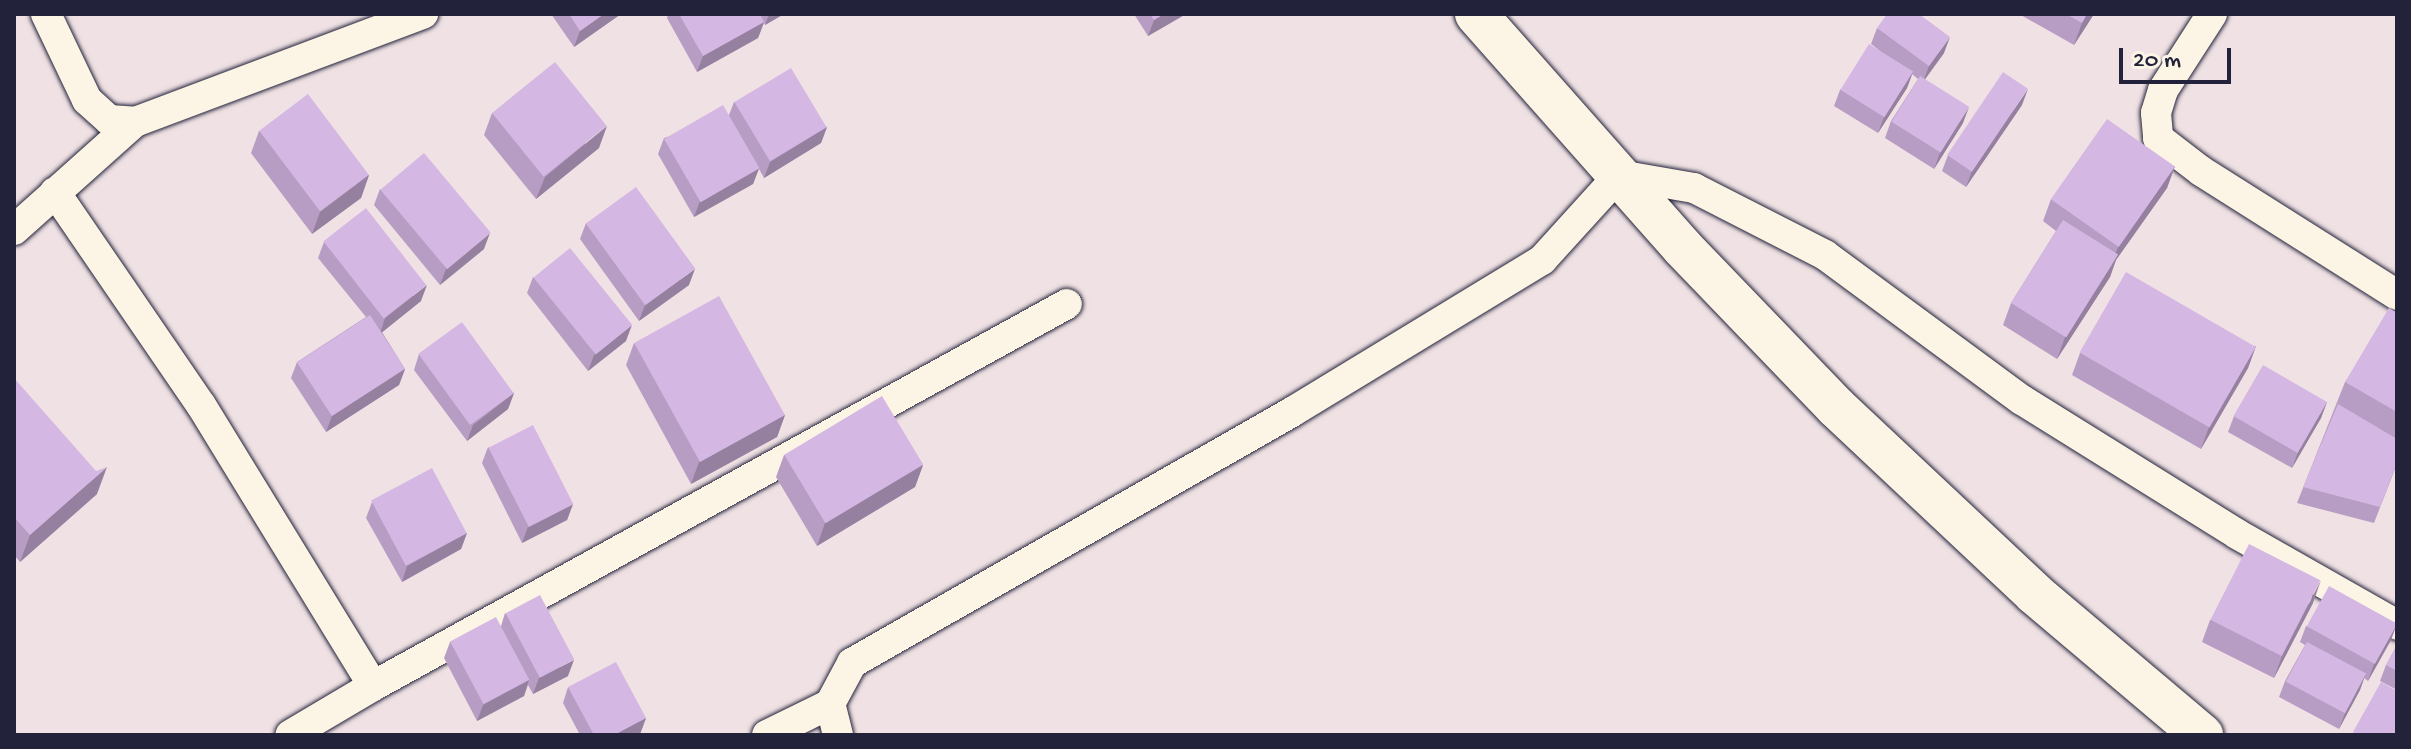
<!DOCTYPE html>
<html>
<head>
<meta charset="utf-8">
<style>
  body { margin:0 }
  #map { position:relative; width:2411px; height:749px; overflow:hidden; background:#f0e2e4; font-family:"Gochi Hand",sans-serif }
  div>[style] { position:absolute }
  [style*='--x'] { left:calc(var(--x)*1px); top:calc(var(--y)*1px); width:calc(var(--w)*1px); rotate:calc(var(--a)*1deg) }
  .roads { filter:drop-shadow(0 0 2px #22223b) drop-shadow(0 0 2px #22223b) }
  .street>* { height:30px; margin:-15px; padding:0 15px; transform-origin:15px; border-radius:15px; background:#fcf5e5 }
  .secondary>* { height:42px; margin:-21px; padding:0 21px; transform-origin:21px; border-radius:21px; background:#fcf5e5 }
  .wall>* { inset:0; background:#b79dc3 }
  .shaded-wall>* { inset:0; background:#95809f }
  .building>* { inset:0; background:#d5b7e3; transform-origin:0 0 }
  span { translate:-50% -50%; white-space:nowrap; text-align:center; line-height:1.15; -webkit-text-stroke:7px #fcf5e5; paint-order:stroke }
  .frame { position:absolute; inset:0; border:16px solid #22223b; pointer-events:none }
  .scale { position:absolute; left:2119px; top:48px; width:112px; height:36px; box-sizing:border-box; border:4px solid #22223b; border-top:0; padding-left:10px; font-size:24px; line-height:28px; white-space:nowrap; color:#22223b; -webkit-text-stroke:6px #fcf5e5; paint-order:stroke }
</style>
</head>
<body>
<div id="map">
  <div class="roads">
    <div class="street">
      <i style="--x:46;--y:14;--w:95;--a:64.5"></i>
      <i style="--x:87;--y:100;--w:30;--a:42"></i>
      <i style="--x:109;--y:120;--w:26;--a:4"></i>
      <i style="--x:135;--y:122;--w:308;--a:-20.6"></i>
      <i style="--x:2212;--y:14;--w:90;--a:122.8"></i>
      <i style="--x:2163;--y:90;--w:24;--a:107"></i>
      <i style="--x:2156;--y:113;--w:25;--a:85"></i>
      <i style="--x:2158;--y:138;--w:54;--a:37.5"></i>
      <i style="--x:2201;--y:171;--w:232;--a:32.3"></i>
      <i style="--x:55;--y:192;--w:258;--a:55.6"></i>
      <i style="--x:201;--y:405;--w:329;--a:58.5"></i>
      <i style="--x:373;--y:686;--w:96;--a:149.4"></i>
      <i style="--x:14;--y:230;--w:162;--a:-41.8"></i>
      <i style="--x:373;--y:686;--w:792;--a:-28.83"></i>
      <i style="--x:767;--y:735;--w:70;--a:-26.2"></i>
      <i style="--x:838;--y:735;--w:32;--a:-104"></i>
      <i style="--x:830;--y:704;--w:47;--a:-61.8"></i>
      <i style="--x:852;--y:663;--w:507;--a:-29.7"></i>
      <i style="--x:1292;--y:412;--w:293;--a:-31.3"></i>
      <i style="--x:1542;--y:260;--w:115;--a:-47.8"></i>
      <i style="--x:1619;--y:175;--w:76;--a:9.8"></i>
      <i style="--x:1694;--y:188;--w:147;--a:27.1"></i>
      <i style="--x:1825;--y:255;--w:245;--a:36.4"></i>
      <i style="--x:2022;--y:400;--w:253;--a:31.9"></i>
      <i style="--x:2237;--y:534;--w:184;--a:29.6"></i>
    </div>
    <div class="secondary">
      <i style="--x:1476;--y:14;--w:312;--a:48.5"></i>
      <i style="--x:1683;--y:248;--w:221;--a:46.1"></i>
      <i style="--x:1836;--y:407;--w:273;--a:43.2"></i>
      <i style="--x:2035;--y:594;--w:219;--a:40.2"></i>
    </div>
  </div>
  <div class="wall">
    <i style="clip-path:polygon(551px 14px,621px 14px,574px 47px)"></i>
    <i style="clip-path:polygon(668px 14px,784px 14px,765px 25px,764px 23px,758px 38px,697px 72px,667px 18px)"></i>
    <i style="clip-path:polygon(1134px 14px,1186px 14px,1148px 36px)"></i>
    <i style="clip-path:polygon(2019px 14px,2094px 14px,2074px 45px)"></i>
    <i style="clip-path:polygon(1877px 28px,1944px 53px,1925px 79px,1963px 123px,1934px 169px,1885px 138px,1891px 121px,1918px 79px,1912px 74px,1907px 88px,1878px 133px,1834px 106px,1840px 90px,1880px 51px,1871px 44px)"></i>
    <i style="clip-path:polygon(734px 102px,827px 127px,821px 143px,764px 178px,759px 169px,753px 184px,694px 217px,658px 154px,664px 138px,729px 115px)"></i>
    <i style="clip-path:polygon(2022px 105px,1966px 187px,1942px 171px,1948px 155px)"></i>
    <i style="clip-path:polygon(492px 113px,599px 148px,536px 199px,484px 135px)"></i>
    <i style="clip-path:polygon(259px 131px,369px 175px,361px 198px,312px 234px,251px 153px)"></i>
    <i style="clip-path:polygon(2175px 166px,2167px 188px,2116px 260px,2110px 277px,2057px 359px,2003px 325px,2011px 303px,2056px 231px,2043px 221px,2051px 199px)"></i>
    <i style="clip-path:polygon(380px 189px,484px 249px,440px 285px,374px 205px)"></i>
    <i style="clip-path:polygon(586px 223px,689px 285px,639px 321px,580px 239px)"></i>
    <i style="clip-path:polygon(324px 242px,421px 301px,382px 332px,405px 369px,399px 385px,326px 432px,291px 378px,297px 362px,366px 317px,318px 258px)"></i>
    <i style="clip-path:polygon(533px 277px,626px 341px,588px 371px,527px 293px)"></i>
    <i style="clip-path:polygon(2397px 313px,2397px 464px,2374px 523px,2297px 503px,2345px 382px)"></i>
    <i style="clip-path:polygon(634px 343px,785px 415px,777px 437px,691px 484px,626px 365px)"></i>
    <i style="clip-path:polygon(2256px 346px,2248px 368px,2201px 449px,2072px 375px,2080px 353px)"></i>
    <i style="clip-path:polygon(419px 354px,514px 393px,508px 409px,467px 441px,414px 370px)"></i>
    <i style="clip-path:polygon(14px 378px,97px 494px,20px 562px,14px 555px)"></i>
    <i style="clip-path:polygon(2327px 402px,2321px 418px,2292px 468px,2228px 432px,2234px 416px)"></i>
    <i style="clip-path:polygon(488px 447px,573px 504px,567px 520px,522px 543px,482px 463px)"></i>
    <i style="clip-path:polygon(784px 455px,923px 465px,915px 487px,817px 546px,776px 477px)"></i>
    <i style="clip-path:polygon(372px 502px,467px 533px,461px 549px,402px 582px,366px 518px)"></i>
    <i style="clip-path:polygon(2313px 603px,2274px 678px,2202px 642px,2210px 620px)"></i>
    <i style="clip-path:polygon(505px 613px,568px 676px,533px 694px,528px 685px,524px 696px,477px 721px,444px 658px,450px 642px,501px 626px)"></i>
    <i style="clip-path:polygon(2306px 626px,2391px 640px,2368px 681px,2364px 678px,2360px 690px,2339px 729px,2279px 697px,2285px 681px,2305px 645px,2300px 642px)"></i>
    <i style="clip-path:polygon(2397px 645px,2397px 690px,2380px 681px,2386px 665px)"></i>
    <i style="clip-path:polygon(568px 687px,646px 718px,640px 734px,638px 735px,580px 735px,563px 703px)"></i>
  </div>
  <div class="shaded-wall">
    <i style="clip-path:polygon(604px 14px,621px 14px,574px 47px,580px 31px)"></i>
    <i style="clip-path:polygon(769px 14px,784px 14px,765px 25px)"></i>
    <i style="clip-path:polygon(1164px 14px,1186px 14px,1148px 36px,1154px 20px)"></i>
    <i style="clip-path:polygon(2087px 14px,2094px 14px,2074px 45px,2082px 23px)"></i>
    <i style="clip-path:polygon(764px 22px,758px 38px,697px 72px,703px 56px)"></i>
    <i style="clip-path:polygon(1950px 37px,1944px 53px,1923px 82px,1929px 66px)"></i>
    <i style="clip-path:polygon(1913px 72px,1907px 88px,1878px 133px,1884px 117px)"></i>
    <i style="clip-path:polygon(2028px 89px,2022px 105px,1966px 187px,1972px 171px)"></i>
    <i style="clip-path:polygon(1969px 107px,1963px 123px,1934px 169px,1940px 153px)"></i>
    <i style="clip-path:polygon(607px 126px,599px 148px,536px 199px,545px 177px)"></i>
    <i style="clip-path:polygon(827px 127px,821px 143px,764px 178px,770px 162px)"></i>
    <i style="clip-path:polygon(2175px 166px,2167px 188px,2116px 260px,2110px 277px,2057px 359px,2065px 337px,2111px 266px,2118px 247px)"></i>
    <i style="clip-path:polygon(759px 168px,753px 184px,694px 217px,700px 201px)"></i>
    <i style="clip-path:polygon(369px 175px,361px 198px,312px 234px,320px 212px)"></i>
    <i style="clip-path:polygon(490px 233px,484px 249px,440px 285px,446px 269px)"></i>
    <i style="clip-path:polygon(695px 269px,689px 285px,639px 321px,645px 305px)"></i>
    <i style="clip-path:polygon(427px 285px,421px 301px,380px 334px,385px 318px)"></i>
    <i style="clip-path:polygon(632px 325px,626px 341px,588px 371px,594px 355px)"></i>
    <i style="clip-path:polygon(2256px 346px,2248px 368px,2201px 449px,2209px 427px)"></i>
    <i style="clip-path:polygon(405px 369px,399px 385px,326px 432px,332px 416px)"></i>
    <i style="clip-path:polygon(514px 393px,508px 409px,467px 441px,473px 425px)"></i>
    <i style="clip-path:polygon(2327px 402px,2321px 418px,2292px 468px,2298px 452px)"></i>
    <i style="clip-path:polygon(785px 415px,777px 437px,691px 484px,699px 462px)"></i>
    <i style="clip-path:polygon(923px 465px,915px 487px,817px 546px,825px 523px)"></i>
    <i style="clip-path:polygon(107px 467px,97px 494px,20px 562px,30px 535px)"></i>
    <i style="clip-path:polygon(573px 504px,567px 520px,522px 543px,528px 527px)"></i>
    <i style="clip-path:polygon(467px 533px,461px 549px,402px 582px,407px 566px)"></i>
    <i style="clip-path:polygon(2321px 580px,2313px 603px,2274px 678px,2282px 656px)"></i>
    <i style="clip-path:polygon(2397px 624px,2391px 640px,2368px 681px,2374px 664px)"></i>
    <i style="clip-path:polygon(574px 660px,568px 676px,533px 694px,539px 678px)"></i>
    <i style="clip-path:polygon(2366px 673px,2360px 690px,2339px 729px,2345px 713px)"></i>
    <i style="clip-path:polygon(529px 680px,524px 696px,477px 721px,483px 705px)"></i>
    <i style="clip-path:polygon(646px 718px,640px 734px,638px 735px,614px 735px)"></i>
  </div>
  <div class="building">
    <i style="clip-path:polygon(569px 14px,604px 14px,580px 31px)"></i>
    <i style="clip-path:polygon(679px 14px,760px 14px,764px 22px,703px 56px)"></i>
    <i style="clip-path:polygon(1150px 14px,1164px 14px,1154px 20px)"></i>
    <i style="clip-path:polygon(1887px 14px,1919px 14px,1950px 37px,1929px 66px,1877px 28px)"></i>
    <i style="clip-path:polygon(2066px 14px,2087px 14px,2082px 23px)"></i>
    <i style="left:1869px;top:44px;width:52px;height:54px;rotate:32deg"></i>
    <i style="left:555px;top:62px;width:82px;height:81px;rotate:51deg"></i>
    <i style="left:791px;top:68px;width:69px;height:66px;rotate:59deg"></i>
    <i style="left:2003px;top:72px;width:30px;height:100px;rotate:34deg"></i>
    <i style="left:1920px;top:76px;width:58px;height:54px;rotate:32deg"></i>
    <i style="left:308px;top:94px;width:101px;height:61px;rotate:53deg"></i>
    <i style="left:723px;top:105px;width:73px;height:68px;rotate:60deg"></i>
    <i style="left:2107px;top:119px;width:83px;height:98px;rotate:35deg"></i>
    <i style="left:424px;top:153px;width:104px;height:57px;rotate:50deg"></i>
    <i style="left:636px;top:187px;width:101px;height:62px;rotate:54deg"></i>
    <i style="left:366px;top:208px;width:98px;height:54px;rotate:52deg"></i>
    <i style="left:2063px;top:220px;width:65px;height:98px;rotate:32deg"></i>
    <i style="left:570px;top:248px;width:99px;height:47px;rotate:51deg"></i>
    <i style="left:2126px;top:272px;width:150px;height:93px;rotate:30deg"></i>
    <i style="left:719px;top:296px;width:136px;height:97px;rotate:61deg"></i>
    <i style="clip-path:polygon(2389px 308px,2397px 313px,2397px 412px,2345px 382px)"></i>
    <i style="left:370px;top:315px;width:64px;height:87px;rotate:57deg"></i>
    <i style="left:462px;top:322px;width:88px;height:54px;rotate:54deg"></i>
    <i style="left:2263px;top:365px;width:74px;height:59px;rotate:30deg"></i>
    <i style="clip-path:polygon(14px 378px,96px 471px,107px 467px,30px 535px,14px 517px)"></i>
    <i style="left:882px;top:396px;width:80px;height:114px;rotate:59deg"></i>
    <i style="clip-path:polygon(2338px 404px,2397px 439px,2397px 463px,2380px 507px,2303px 487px)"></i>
    <i style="left:533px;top:425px;width:89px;height:50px;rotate:63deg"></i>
    <i style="left:432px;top:468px;width:74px;height:69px;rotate:62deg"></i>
    <i style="left:2249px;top:544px;width:80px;height:85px;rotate:27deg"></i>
    <i style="left:2329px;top:586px;width:78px;height:46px;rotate:29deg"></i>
    <i style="left:540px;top:595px;width:73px;height:39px;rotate:62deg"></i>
    <i style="left:496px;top:617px;width:71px;height:52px;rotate:62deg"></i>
    <i style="left:2307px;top:642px;width:67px;height:45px;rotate:28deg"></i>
    <i style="clip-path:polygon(2397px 645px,2397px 671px,2386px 665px)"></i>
    <i style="clip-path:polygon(616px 662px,646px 718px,614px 735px,594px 735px,568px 687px)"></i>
    <i style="clip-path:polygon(2381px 682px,2397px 691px,2397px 735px,2358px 735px,2353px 732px)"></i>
  </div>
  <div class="frame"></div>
  <div class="scale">20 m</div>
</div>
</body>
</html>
